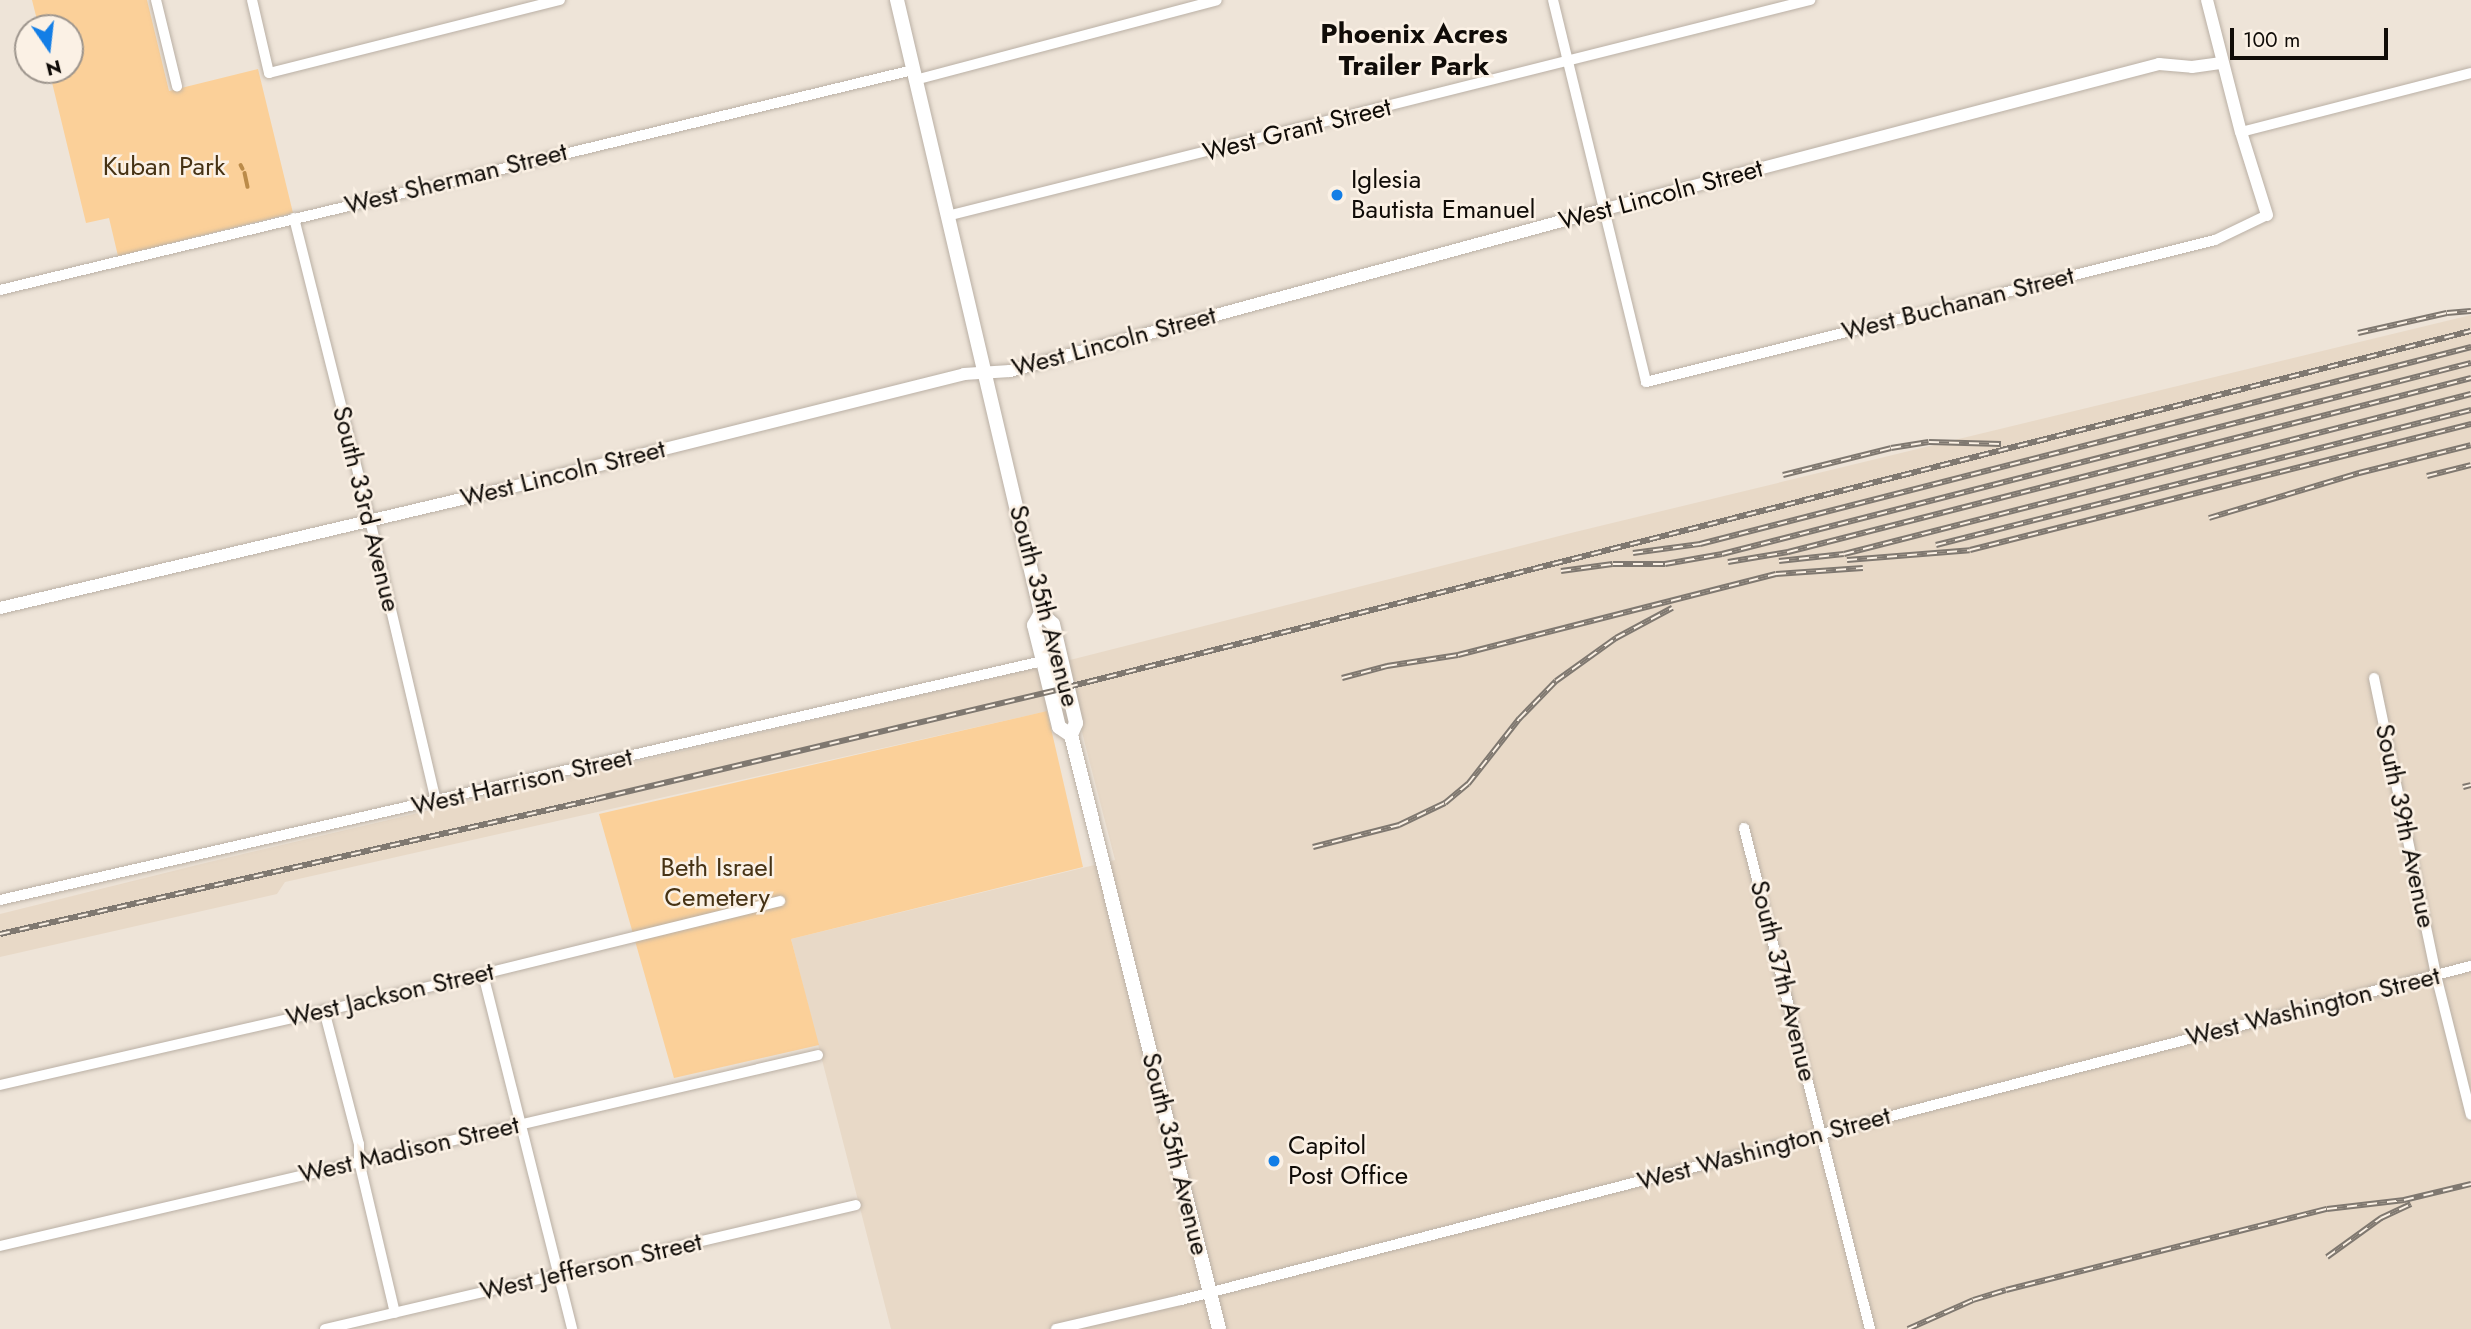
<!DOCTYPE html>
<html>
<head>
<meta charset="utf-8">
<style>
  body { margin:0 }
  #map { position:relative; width:2471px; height:1329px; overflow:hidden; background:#eee4d8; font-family:Jost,sans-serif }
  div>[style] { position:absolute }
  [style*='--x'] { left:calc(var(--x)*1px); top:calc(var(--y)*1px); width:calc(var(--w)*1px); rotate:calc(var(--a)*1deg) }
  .built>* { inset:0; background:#e8d9c7 }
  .green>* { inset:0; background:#fbd099 }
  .stream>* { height:3.5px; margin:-1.75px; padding:0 1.75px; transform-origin:1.75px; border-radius:1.75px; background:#bb8b49 }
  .roads { filter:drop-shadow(0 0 2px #bab0a5) drop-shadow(0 0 2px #bab0a5) }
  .minor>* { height:10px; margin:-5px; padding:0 5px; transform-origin:5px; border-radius:5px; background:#fff }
  .tertiary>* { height:12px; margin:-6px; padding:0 6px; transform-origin:6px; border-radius:6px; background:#fff }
  .secondary>* { height:14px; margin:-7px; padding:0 7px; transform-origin:7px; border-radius:7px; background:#fff }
  .rail>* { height:6px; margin-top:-3px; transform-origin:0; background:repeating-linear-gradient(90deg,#fbf1e5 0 10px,#7f7870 0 20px); box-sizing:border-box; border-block:2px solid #7f7870 }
  .dots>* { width:19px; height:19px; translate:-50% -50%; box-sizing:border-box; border:4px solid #fbf1e5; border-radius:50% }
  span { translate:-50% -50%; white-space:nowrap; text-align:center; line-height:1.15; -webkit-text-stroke:5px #fbf1e5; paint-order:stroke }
  .street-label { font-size:26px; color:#100c08 }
  .park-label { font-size:26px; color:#463214 }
  .poi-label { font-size:26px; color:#100c08 }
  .left { translate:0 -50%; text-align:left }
  .neighbourhood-label { font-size:28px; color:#100c08; font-weight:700 }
  .north { position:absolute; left:14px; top:14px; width:70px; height:70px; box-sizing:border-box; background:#fbf1e5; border:2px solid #9d958d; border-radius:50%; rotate:166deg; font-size:19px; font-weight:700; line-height:28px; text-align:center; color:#100c08 }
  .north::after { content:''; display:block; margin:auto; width:24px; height:32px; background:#137ee6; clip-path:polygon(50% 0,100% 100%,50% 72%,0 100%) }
  .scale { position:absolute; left:2230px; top:28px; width:158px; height:32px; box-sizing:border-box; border:4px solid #100c08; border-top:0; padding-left:9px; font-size:21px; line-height:24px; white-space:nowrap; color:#100c08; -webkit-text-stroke:5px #fbf1e5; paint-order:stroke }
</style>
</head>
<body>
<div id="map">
  <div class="built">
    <i style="clip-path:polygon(2471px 315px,2471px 1329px,891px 1329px,791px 939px,1115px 860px,1075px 705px,285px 882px,277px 894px,0 957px,0 914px,201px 864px,1066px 661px,1571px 533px)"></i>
  </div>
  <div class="green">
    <i style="clip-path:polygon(32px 0,147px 0,169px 91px,258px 69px,293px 213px,118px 256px,109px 218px,86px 223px,49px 70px,70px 70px,70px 28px,39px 28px)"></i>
    <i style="clip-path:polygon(1047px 711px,1083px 867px,791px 939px,819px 1045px,674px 1078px,599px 814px)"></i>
  </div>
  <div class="stream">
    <i style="--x:241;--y:165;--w:4;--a:63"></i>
    <i style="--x:245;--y:173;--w:14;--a:78"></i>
  </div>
  <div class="roads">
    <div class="minor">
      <i style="--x:156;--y:0;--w:89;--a:76.3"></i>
      <i style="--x:252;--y:0;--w:75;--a:76.9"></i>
      <i style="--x:269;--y:73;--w:300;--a:-14.1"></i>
      <i style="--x:1553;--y:0;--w:393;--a:76.3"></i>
      <i style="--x:1646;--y:382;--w:586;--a:-14.01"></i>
      <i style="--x:2215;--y:240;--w:58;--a:-25.7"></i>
      <i style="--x:915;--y:80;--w:312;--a:-14.8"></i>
      <i style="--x:2241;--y:132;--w:237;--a:-14.4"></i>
      <i style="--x:947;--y:216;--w:890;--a:-14.05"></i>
      <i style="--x:294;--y:218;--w:311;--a:75.9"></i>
      <i style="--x:370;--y:520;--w:289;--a:76.8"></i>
      <i style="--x:0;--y:290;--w:939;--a:-13.55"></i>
      <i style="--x:2374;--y:678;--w:303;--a:78.2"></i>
      <i style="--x:2436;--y:975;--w:144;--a:76"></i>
      <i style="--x:1744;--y:828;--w:517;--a:75.88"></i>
      <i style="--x:0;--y:900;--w:1070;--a:-12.91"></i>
      <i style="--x:483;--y:974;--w:366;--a:75.9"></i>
      <i style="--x:324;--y:1010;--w:138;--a:75.4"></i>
      <i style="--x:359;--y:1144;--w:17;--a:90"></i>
      <i style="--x:359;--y:1161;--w:156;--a:76.7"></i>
      <i style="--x:0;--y:1085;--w:496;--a:-12.9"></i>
      <i style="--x:483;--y:974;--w:306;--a:-13.8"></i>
      <i style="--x:0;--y:1246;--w:840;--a:-13.14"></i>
      <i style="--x:325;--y:1329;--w:545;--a:-13.14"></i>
      <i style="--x:1056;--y:1329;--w:128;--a:-13.1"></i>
      <i style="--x:1181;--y:1300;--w:1333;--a:-14.52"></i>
    </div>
    <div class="tertiary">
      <i style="--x:2207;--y:0;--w:136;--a:75.6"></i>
      <i style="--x:2241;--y:132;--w:87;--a:72.6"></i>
      <i style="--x:0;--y:608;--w:522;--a:-13.29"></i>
      <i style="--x:508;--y:488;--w:470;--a:-14"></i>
      <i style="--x:964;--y:374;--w:46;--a:-3.7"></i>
      <i style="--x:1010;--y:371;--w:614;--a:-15.21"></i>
      <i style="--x:1602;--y:210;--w:576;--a:-14.69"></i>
      <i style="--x:2159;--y:64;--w:33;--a:5"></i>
      <i style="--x:2192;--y:67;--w:30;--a:-8"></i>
    </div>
    <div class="secondary">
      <i style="--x:897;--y:0;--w:630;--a:76.78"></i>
      <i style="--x:1041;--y:613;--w:16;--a:43"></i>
      <i style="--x:1053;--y:624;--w:102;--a:76.9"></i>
      <i style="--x:1076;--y:723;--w:13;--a:113"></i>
      <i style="--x:1071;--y:735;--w:612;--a:76.01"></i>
      <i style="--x:1041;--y:613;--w:14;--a:120"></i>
      <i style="--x:1034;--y:625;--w:37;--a:76"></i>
      <i style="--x:1043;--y:661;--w:68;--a:76.4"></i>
      <i style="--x:1059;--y:727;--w:14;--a:34"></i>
    </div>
  </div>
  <div class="rail">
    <i style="--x:2358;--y:333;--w:91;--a:-12.7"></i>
    <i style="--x:2447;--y:313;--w:24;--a:-5"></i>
    <i style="--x:1783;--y:475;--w:111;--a:-14"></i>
    <i style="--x:1891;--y:448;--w:38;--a:-9"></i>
    <i style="--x:1929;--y:442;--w:72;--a:1.6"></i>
    <i style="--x:2427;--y:476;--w:45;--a:-14"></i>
    <i style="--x:2209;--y:518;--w:157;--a:-16.7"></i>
    <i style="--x:2359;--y:473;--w:115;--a:-14"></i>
    <i style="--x:1936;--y:545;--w:552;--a:-14.16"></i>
    <i style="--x:1633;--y:553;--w:68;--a:-7.7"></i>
    <i style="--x:1700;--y:544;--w:796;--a:-14.33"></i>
    <i style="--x:1847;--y:560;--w:123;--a:-4.6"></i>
    <i style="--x:1970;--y:550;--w:517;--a:-14.12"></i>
    <i style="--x:1779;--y:561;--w:65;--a:-6.1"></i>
    <i style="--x:1844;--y:554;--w:647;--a:-14.32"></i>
    <i style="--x:1728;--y:562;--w:61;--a:-9.5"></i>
    <i style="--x:1788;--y:552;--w:705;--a:-14.29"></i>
    <i style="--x:1561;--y:571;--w:52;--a:-7.7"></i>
    <i style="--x:1613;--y:564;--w:52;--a:0"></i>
    <i style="--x:1665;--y:564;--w:58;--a:-10"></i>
    <i style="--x:1722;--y:554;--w:773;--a:-14.31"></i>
    <i style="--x:1342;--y:678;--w:47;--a:-14.9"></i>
    <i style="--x:1387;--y:666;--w:72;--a:-8.8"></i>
    <i style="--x:1458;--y:655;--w:328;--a:-14.3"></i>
    <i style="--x:1776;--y:574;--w:87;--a:-3.9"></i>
    <i style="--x:2463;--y:787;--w:8;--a:-14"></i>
    <i style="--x:1313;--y:847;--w:89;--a:-14.3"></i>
    <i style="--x:1399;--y:825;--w:51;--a:-25.6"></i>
    <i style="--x:1445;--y:803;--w:30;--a:-40"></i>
    <i style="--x:1468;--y:784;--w:83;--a:-51.9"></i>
    <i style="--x:1519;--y:719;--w:53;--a:-45.8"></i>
    <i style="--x:1556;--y:681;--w:74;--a:-35.6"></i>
    <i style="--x:1616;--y:638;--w:64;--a:-28.2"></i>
    <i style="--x:0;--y:934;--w:611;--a:-12.76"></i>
    <i style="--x:596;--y:799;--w:485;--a:-13.3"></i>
    <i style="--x:1068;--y:687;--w:1447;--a:-14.24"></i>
    <i style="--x:2327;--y:1257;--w:67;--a:-35.8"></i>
    <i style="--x:2381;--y:1218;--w:33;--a:-25"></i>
    <i style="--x:1908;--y:1329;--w:71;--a:-24"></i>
    <i style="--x:1973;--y:1300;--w:34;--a:-17"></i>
    <i style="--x:2006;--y:1290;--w:331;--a:-14.2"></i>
    <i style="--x:2327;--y:1209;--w:78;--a:-6.7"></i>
    <i style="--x:2404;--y:1200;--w:69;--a:-13.4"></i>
  </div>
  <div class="dots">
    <i style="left:1337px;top:195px;background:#137ee6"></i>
    <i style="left:1274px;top:1161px;background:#137ee6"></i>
  </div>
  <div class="street-label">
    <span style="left:1297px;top:130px;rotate:-14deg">West Grant Street</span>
    <span style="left:456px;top:179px;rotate:-14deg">West Sherman Street</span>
    <span style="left:1661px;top:195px;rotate:-15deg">West Lincoln Street</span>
    <span style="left:1958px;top:304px;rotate:-14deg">West Buchanan Street</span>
    <span style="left:1114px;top:342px;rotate:-15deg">West Lincoln Street</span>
    <span style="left:563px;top:474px;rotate:-14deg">West Lincoln Street</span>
    <span style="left:366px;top:509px;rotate:76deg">South 33rd Avenue</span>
    <span style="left:1044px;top:606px;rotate:75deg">South 35th Avenue</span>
    <span style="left:522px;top:782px;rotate:-13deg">West Harrison Street</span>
    <span style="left:2405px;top:826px;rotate:78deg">South 39th Avenue</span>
    <span style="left:1783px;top:981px;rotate:76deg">South 37th Avenue</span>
    <span style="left:390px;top:995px;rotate:-13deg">West Jackson Street</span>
    <span style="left:2313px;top:1007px;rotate:-14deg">West Washington Street</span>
    <span style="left:1764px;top:1149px;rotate:-15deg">West Washington Street</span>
    <span style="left:409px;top:1150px;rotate:-13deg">West Madison Street</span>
    <span style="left:1175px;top:1154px;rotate:76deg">South 35th Avenue</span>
    <span style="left:591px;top:1267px;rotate:-13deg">West Jefferson Street</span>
  </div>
  <div class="park-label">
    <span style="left:164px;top:167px">Kuban Park</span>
    <span style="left:717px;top:883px">Beth Israel<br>Cemetery</span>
  </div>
  <div class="poi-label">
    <span class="left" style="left:1351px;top:195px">Iglesia<br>Bautista Emanuel</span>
    <span class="left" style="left:1288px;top:1161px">Capitol<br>Post Office</span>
  </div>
  <div class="neighbourhood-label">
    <span style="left:1414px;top:50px">Phoenix Acres<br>Trailer Park</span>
  </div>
  <div class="north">N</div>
  <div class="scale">100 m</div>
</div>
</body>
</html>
